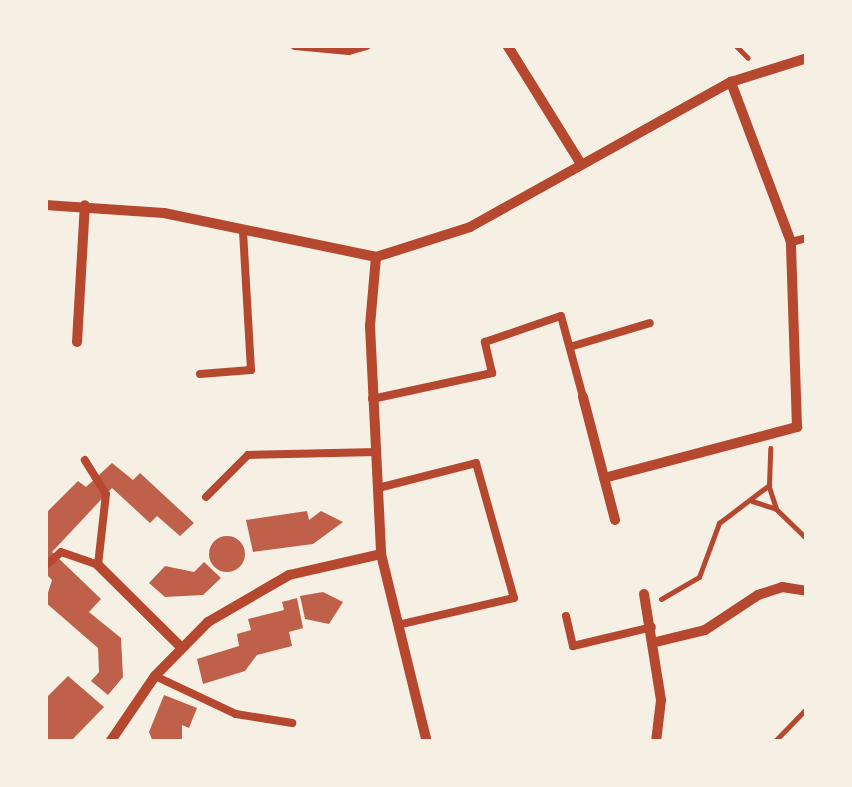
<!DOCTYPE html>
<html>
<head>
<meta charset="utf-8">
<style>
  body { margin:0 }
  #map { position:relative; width:852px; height:787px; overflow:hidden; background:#f6efe4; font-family:"Open Sans",sans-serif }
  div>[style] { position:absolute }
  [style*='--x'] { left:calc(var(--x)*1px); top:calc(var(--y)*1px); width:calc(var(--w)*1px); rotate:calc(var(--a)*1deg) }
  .building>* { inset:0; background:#bf614a }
  .round { border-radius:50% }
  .path>* { height:5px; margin:-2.5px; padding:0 2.5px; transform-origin:2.5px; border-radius:2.5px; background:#b5482f }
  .service>* { height:8px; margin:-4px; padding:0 4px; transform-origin:4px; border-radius:4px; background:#b5482f }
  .minor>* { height:10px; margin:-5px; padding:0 5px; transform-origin:5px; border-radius:5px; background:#b5482f }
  span { translate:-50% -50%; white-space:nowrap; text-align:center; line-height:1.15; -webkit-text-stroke:10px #f6efe4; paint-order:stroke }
  .frame { position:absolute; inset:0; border:48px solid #f6efe4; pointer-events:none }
</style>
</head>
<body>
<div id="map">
  <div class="building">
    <i style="clip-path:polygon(112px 463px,133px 480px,140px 473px,194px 523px,180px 536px,157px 516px,150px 523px,112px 488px,52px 552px,101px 599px,89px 612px,121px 638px,123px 677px,108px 695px,91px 681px,99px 672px,98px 648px,45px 602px,52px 580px,45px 573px,45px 514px,78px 481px,86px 487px)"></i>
    <i style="clip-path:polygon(307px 511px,309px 520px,321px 511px,343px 522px,313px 544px,253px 552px,246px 520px)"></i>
    <i class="round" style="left:209px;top:536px;width:36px;height:36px"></i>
    <i style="clip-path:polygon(204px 562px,221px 578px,203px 595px,165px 597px,149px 583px,165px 566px,194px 572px)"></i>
    <i style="clip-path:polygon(323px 592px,343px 602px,329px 624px,305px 619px,300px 596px)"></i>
    <i style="clip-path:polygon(297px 598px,303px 628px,289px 632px,292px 646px,257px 655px,245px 671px,203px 684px,197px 659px,239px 646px,237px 634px,251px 630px,248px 619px,284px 610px,282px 602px)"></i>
    <i style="clip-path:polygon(68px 676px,104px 707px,70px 742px,45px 742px,45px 699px)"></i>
    <i style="clip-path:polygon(164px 695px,197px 708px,189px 728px,182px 725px,182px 742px,153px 742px,149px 732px)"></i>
  </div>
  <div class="path">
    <i style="--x:735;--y:45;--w:18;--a:45"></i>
    <i style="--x:769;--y:487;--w:23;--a:72"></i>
    <i style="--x:776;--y:509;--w:43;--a:44.1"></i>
    <i style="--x:752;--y:501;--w:25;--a:18"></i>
    <i style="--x:661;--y:599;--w:44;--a:-30.1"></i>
    <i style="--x:699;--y:577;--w:58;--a:-69.7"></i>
    <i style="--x:719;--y:523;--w:63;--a:-37.2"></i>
    <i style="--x:769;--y:485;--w:37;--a:-88"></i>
    <i style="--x:774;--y:742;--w:47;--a:-45.9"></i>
  </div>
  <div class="service">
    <i style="--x:791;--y:242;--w:16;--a:-14"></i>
    <i style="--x:573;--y:346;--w:80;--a:-16.6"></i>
    <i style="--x:200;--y:374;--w:51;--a:-4.5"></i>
    <i style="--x:251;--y:370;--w:138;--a:-93.3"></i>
    <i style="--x:372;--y:399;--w:123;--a:-12.2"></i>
    <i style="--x:492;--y:373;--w:32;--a:-103"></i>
    <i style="--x:485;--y:342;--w:80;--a:-18.9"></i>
    <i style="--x:561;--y:316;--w:84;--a:74.8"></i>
    <i style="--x:378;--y:488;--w:101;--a:-14.3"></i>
    <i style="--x:476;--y:463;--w:140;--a:74.3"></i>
    <i style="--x:514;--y:598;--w:119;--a:166.9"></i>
    <i style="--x:206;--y:497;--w:59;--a:-45"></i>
    <i style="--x:248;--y:455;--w:129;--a:-1.3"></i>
    <i style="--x:45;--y:566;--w:21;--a:-41"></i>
    <i style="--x:61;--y:552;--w:39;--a:19"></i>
    <i style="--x:98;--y:565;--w:71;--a:-83.6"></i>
    <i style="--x:106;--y:494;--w:40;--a:-122"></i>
    <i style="--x:566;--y:616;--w:31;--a:77"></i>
    <i style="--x:573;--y:646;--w:81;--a:-13.5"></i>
    <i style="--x:155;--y:676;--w:89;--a:25.1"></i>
    <i style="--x:236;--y:714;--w:57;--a:9.1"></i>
  </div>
  <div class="minor">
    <i style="--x:295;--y:45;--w:54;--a:5.3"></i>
    <i style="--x:349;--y:50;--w:18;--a:-16"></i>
    <i style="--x:507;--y:45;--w:140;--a:58.1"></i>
    <i style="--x:45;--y:205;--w:119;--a:3.8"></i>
    <i style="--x:164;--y:213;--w:217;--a:11.7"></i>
    <i style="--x:376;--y:257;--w:99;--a:-17.7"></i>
    <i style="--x:470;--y:227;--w:299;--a:-29.1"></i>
    <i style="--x:731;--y:82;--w:80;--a:-17.5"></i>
    <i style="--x:376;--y:257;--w:69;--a:95"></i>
    <i style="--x:370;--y:326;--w:228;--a:87.2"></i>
    <i style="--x:381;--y:554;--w:194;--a:76.3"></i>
    <i style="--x:77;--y:342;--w:137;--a:-86.7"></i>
    <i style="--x:583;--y:397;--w:127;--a:75.4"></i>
    <i style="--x:604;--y:478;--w:200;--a:-14.8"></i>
    <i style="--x:797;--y:427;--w:185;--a:-91.9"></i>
    <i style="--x:791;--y:242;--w:171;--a:-110.6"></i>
    <i style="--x:98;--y:565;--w:118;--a:44.7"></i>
    <i style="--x:644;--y:594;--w:107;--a:80.9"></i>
    <i style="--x:661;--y:700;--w:42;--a:96.8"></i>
    <i style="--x:656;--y:642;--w:50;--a:-13.8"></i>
    <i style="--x:705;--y:630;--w:64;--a:-33.4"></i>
    <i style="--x:758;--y:595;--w:25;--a:-18"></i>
    <i style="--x:782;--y:587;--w:25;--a:9"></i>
    <i style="--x:110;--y:742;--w:80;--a:-55.7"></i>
    <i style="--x:155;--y:676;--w:76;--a:-45.5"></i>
    <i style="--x:208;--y:622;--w:94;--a:-30.1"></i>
    <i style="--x:289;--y:575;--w:94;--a:-12.9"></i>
  </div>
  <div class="frame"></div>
</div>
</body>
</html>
